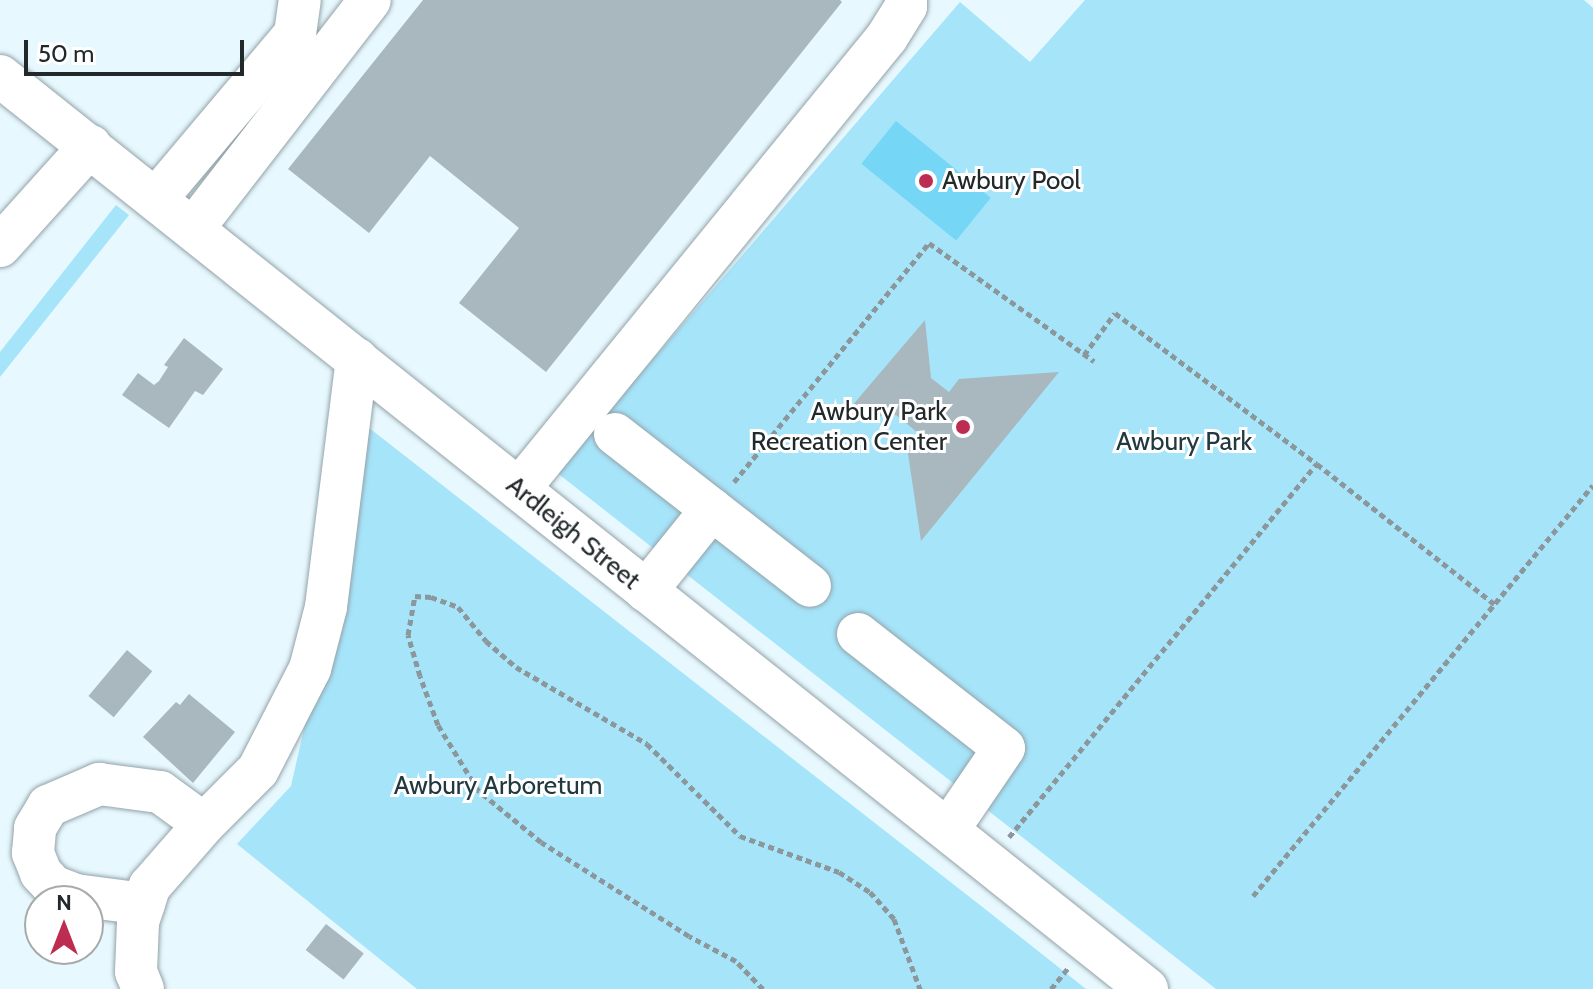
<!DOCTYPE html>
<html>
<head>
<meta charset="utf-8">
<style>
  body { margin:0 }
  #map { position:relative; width:1593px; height:989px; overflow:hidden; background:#e7f8fe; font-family:Cabin,sans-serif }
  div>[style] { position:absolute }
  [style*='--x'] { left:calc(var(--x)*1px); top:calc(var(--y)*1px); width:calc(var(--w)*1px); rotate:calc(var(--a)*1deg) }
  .green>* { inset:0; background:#a6e4fa }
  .water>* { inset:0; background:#75d6f6; transform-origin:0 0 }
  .building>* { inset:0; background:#a8b8be; transform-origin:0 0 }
  .path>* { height:5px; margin-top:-2.5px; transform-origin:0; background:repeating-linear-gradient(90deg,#8b979b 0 6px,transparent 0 10px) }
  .roads { filter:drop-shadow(0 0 2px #93a3a9) drop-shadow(0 0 2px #93a3a9) }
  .minor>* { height:42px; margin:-21px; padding:0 21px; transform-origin:21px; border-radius:21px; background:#fff }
  .dots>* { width:22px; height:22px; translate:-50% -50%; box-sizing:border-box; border:4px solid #fff; border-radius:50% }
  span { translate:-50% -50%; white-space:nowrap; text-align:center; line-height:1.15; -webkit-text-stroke:6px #fff; paint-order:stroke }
  .poi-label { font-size:26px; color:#22292b }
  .left { translate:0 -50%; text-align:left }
  .right { translate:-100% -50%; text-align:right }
  .park-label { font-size:26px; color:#223940 }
  .street-label { font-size:26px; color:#22292b }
  .north { position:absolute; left:24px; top:885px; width:80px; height:80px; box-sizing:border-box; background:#fff; border:2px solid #a7a9aa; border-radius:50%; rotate:0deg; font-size:22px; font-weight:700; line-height:32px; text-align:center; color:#22292b }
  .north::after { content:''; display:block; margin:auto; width:28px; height:36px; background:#bd2d51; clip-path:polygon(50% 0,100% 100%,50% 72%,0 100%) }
  .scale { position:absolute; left:24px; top:40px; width:220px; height:36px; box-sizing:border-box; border:4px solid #22292b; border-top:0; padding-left:10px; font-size:24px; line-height:28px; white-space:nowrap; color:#22292b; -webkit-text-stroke:6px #fff; paint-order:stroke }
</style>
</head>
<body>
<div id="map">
  <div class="green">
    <i style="clip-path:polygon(1085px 0,1584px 0,1593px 8px,1593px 989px,1216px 989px,556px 472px,960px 2px,1030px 62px)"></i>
    <i style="clip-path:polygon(116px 205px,129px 215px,0 377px,0 352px)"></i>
    <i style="clip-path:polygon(350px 413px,985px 909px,1086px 989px,417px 989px,237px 844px,291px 786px,343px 556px)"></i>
  </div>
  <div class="water">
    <i style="left:896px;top:121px;width:122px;height:55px;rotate:39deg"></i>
  </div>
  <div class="building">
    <i style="clip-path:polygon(423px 0,840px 0,842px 2px,546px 372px,459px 303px,519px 228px,430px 156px,369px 233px,288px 169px)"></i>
    <i style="clip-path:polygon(925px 320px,931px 378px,949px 392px,959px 379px,1059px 372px,921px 541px,907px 447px,918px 433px,896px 415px,840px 420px)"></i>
    <i style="clip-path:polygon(184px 338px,223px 369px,203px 395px,195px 391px,169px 428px,122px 395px,138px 373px,154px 385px,159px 381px,168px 367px,164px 365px)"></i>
    <i style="left:127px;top:650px;width:33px;height:60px;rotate:40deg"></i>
    <i style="clip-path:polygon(189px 694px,235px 732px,193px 783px,143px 737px,176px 702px,180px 705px)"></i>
    <i style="left:326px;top:924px;width:48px;height:33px;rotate:38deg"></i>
  </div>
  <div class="path">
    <i style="--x:1084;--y:355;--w:52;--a:-53.6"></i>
    <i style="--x:1115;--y:313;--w:252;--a:36.8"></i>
    <i style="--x:1317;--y:464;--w:226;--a:38.3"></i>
    <i style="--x:734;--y:482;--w:308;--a:-50.8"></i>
    <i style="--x:929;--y:243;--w:203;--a:35.6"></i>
    <i style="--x:1009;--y:837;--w:484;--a:-50.5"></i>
    <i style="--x:1253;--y:896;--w:533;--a:-50.4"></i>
    <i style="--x:763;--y:989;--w:39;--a:-134"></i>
    <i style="--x:736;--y:961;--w:53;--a:-152"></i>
    <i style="--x:689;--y:936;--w:175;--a:-147.6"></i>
    <i style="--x:541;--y:842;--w:82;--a:-140.5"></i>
    <i style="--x:478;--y:790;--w:76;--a:-121.6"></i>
    <i style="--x:438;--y:725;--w:52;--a:-110.2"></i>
    <i style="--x:420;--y:676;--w:43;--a:-106.3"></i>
    <i style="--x:408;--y:635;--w:40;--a:-80"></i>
    <i style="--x:415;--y:596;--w:16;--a:4"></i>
    <i style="--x:431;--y:597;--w:29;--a:20"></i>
    <i style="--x:458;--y:607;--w:44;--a:50.5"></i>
    <i style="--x:486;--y:641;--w:40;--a:41"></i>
    <i style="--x:516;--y:667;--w:152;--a:30.4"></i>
    <i style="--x:647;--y:744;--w:131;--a:44.7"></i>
    <i style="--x:740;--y:836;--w:105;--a:20"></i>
    <i style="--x:839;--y:872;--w:37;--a:33"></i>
    <i style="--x:870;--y:892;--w:36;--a:48"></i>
    <i style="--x:894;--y:919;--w:75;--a:69.6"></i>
    <i style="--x:1051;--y:989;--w:27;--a:-51"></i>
  </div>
  <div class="roads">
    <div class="minor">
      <i style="--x:0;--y:76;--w:1466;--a:38.52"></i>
      <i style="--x:156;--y:199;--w:216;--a:-49.9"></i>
      <i style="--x:295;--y:34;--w:34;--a:-82"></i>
      <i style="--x:193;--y:229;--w:289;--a:-52.3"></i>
      <i style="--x:0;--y:246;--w:135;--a:-48"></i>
      <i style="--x:615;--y:434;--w:247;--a:37.9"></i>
      <i style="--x:519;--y:489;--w:583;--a:-50.85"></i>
      <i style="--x:887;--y:37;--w:36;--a:-58"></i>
      <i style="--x:906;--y:6;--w:6;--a:-90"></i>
      <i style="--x:646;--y:591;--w:105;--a:-51.2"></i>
      <i style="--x:858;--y:634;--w:185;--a:38"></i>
      <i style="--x:1004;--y:748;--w:99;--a:124.3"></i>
      <i style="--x:144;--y:904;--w:69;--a:-172.5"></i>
      <i style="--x:76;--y:895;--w:25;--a:-159"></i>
      <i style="--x:53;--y:886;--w:18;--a:-133"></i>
      <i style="--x:41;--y:873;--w:22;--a:-112"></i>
      <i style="--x:33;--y:853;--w:25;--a:-85"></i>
      <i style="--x:35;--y:828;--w:26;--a:-59"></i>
      <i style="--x:48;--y:806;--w:56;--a:-23.3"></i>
      <i style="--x:99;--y:784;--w:62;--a:7.5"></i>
      <i style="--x:160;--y:792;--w:54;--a:36"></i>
      <i style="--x:143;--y:989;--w:18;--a:-112"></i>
      <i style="--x:136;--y:972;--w:50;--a:-87.7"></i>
      <i style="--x:138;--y:922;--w:38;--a:-72"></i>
      <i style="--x:150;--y:886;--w:82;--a:-48.9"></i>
      <i style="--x:204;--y:824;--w:76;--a:-45"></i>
      <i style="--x:258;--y:770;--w:114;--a:-62.8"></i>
      <i style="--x:310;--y:669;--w:64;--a:-75.5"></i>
      <i style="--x:326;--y:607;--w:250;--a:-82.9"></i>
    </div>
  </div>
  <div class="dots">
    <i style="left:926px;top:181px;background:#bd2d51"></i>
    <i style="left:963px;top:427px;background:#bd2d51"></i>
  </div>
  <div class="poi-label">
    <span class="left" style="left:942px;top:181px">Awbury Pool</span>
    <span class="right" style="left:947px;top:427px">Awbury Park<br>Recreation Center</span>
  </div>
  <div class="park-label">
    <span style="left:1184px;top:442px">Awbury Park</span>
    <span style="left:498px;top:786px">Awbury Arboretum</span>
  </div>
  <div class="street-label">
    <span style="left:573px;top:533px;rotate:39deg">Ardleigh Street</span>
  </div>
  <div class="north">N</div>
  <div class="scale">50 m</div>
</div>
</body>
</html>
